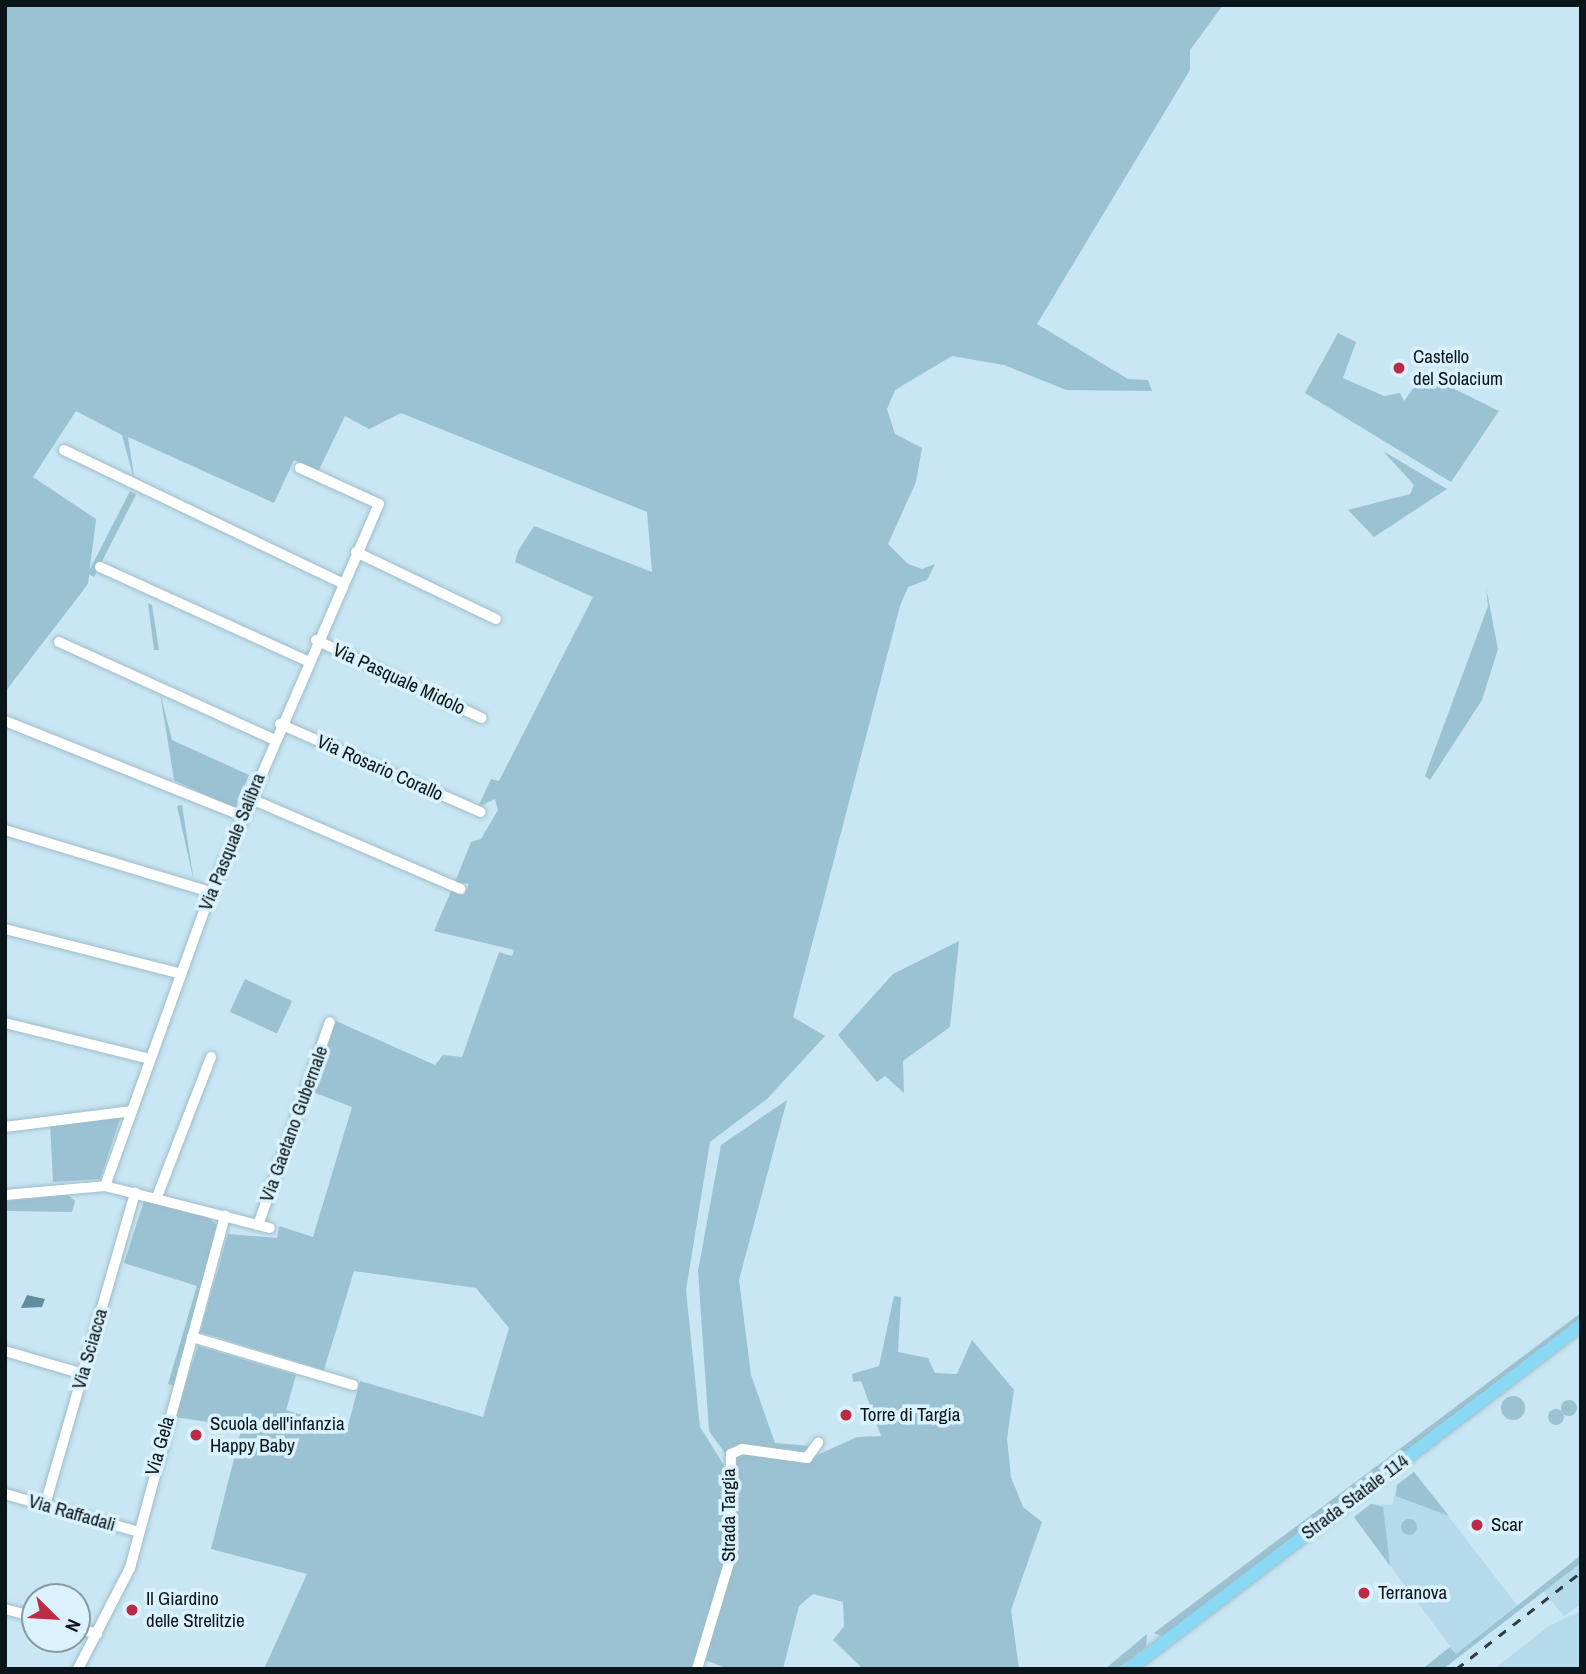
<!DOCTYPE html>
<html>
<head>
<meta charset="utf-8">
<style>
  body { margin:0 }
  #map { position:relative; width:1586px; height:1674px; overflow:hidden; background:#c8e6f3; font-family:"Archivo Narrow",sans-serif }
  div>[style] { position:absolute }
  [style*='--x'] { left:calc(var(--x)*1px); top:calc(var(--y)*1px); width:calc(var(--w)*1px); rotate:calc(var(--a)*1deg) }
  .built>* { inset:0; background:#b4daeb }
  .green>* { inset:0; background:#9bc2d3; transform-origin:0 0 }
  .round { border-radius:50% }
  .water>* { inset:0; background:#608d9f }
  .roads { filter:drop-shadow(0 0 2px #9ebcc8) drop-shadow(0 0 2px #9ebcc8) }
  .minor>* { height:10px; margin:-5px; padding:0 5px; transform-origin:5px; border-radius:5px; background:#fff }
  .major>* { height:12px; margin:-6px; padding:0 6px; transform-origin:6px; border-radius:6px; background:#89d9f4 }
  .rail>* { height:2.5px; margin-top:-1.25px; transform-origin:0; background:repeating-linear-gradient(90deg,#2e3d43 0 9px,transparent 0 18px) }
  .dots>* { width:19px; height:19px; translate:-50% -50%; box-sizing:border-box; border:4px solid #daf2fd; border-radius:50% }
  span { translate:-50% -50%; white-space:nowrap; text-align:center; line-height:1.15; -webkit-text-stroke:7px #daf2fd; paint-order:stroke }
  .poi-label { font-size:19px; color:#0a1519 }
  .left { translate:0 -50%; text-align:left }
  .street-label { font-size:19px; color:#0a1519 }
  .frame { position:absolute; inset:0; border:7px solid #0a1519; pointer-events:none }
  .north { position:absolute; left:21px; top:1583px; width:70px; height:70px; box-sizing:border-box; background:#daf2fd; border:2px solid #879aa2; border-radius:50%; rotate:114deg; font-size:19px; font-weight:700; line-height:28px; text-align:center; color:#0a1519 }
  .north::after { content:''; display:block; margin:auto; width:24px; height:32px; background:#bc2b46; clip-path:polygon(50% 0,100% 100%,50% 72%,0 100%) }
</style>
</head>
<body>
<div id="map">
  <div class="built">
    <i style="clip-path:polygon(1414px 1472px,1517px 1605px,1456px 1654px,1354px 1517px,1371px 1504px,1392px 1505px,1397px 1485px)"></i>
    <i style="clip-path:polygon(1581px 1563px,1581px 1604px,1564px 1616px,1543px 1591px)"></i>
    <i style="clip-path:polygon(1581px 1611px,1581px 1669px,1494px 1669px,1549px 1626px)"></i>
  </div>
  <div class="green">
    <i style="clip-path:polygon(5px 5px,1223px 5px,1190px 50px,1190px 70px,1037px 324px,1128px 379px,1148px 380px,1152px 391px,1066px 390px,1004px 365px,952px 356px,895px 390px,887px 409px,895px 434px,922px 448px,916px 482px,888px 544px,908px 564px,922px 569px,935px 564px,927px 580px,908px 587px,900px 606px,793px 1017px,825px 1036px,767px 1099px,710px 1142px,686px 1290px,700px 1427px,727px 1470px,728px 1560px,692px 1669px,264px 1669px,307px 1574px,211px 1549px,242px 1427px,175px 1417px,198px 1346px,296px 1375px,286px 1410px,347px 1429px,360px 1381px,483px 1417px,509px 1328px,476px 1288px,354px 1271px,324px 1370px,200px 1332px,228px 1234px,277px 1238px,279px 1226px,313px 1237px,352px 1107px,310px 1091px,336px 1021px,435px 1065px,443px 1055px,462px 1057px,499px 952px,512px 956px,514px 950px,434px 931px,452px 889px,464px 895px,469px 884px,455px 882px,471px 842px,481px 839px,498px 810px,495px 799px,478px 807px,491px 779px,499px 781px,593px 597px,515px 562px,518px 551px,534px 526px,652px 572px,647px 512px,401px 413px,369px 429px,345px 416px,318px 472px,294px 460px,274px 503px,128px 437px,135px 483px,122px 435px,76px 411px,33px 477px,96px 519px,88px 584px,5px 692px)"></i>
    <i style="clip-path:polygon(1338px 333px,1356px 342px,1343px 378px,1384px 396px,1400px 393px,1404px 401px,1424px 374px,1499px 411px,1451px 482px,1305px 393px)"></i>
    <i style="clip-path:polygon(1383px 451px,1447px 489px,1374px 537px,1348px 510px,1410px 494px,1414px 485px)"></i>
    <i style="left:130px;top:491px;width:7px;height:93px;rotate:27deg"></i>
    <i style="clip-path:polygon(1486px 587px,1498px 649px,1482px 700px,1430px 780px,1425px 776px,1488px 606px)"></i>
    <i style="clip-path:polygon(148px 603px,152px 605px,159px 650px,154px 650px)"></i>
    <i style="clip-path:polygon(160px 693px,172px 740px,249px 775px,235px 809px,174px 780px)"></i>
    <i style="clip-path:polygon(182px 805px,194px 882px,177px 806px)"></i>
    <i style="clip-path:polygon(959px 941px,950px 1027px,903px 1061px,904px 1093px,885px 1076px,877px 1082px,838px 1035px,893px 974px)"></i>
    <i style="left:245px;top:979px;width:52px;height:36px;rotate:25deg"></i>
    <i style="clip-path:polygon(787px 1100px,739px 1280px,751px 1375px,775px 1443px,811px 1446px,800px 1454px,743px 1445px,727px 1456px,709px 1431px,698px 1271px,721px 1145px)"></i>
    <i style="clip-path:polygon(121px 1116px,100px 1179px,53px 1182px,50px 1123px)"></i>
    <i style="clip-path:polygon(68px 1195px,75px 1201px,72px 1212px,5px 1211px,5px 1201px)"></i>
    <i style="clip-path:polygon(144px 1201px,207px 1216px,218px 1226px,174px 1386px,168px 1384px,197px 1286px,124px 1263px)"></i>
    <i style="clip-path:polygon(894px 1296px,901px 1297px,898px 1352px,928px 1358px,935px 1373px,957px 1374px,972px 1340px,1014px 1390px,1007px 1439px,1011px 1477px,1023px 1507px,1042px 1522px,1011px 1610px,1019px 1669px,863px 1669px,833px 1640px,844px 1626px,843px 1602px,813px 1594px,799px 1606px,783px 1669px,728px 1669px,705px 1660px,733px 1564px,731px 1462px,739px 1451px,804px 1461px,857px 1437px,881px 1436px,861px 1381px,853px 1382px,852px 1374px,879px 1366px)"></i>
    <i style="clip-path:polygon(1581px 1313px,1581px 1321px,1163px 1637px,1154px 1633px)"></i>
    <i class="round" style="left:1501px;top:1396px;width:24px;height:24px"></i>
    <i class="round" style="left:1561px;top:1400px;width:16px;height:16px"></i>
    <i class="round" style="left:1548px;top:1409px;width:16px;height:16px"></i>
    <i style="clip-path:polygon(1414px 1472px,1449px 1516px,1396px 1496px,1397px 1485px)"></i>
    <i style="clip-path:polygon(1371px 1504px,1383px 1507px,1390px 1566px,1354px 1517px)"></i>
    <i class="round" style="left:1401px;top:1519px;width:16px;height:16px"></i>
    <i style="clip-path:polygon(1581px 1555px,1581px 1563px,1443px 1669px,1422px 1669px,1450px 1647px,1456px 1654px)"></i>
    <i style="clip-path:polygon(1147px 1634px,1146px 1647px,1117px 1669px,1105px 1669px)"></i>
  </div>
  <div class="water">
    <i style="clip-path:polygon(27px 1295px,45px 1299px,42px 1307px,21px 1308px)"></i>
  </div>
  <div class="roads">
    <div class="minor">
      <i style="--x:64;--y:450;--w:308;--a:25.6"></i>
      <i style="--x:356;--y:552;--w:155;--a:25.6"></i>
      <i style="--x:100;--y:567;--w:227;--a:24.4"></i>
      <i style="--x:316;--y:640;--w:183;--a:25.2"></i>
      <i style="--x:59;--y:642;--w:235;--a:24.4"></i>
      <i style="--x:5;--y:721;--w:255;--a:21.8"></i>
      <i style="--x:280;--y:724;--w:219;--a:23.7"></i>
      <i style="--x:249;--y:798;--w:230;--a:23.3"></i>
      <i style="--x:5;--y:830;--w:215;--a:16.8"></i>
      <i style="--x:5;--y:929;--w:182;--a:14.3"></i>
      <i style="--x:5;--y:1023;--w:149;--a:13.9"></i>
      <i style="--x:5;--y:1127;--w:128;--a:-7.2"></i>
      <i style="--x:105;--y:1186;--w:313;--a:-70.2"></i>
      <i style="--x:211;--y:892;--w:423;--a:-66.6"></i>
      <i style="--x:379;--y:504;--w:87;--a:-155.5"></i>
      <i style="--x:5;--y:1195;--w:100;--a:-5.1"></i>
      <i style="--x:105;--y:1186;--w:170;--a:14.3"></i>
      <i style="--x:157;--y:1197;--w:150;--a:-68.9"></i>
      <i style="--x:258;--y:1225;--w:215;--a:-70.5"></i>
      <i style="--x:192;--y:1337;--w:168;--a:16.6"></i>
      <i style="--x:5;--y:1351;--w:81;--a:16.4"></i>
      <i style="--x:5;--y:1494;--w:139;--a:15.8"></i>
      <i style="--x:45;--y:1505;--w:325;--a:-73.9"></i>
      <i style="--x:5;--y:1609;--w:31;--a:15"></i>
      <i style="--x:77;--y:1628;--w:21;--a:17"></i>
      <i style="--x:78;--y:1669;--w:114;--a:-62.8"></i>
      <i style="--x:130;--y:1568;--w:365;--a:-74.9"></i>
      <i style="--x:697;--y:1669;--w:114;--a:-73.2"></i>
      <i style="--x:730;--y:1560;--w:106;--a:-89.5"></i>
      <i style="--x:731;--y:1454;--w:12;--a:-24"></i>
      <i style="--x:742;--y:1449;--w:66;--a:7.9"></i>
      <i style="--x:807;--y:1458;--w:19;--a:-54"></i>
    </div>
    <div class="major">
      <i style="--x:1129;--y:1669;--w:568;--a:-37.27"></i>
    </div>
  </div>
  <div class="rail">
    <i style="--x:1456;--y:1669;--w:158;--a:-37.8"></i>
  </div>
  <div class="dots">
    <i style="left:1399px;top:368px;background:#bc2b46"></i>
    <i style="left:846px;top:1415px;background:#bc2b46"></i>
    <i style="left:196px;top:1435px;background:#bc2b46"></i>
    <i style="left:1477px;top:1525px;background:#bc2b46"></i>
    <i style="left:1364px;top:1593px;background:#bc2b46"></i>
    <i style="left:132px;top:1610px;background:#bc2b46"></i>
  </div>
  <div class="poi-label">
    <span class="left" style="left:1413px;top:368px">Castello<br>del Solacium</span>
    <span class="left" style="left:860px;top:1415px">Torre di Targia</span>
    <span class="left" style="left:210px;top:1435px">Scuola dell'infanzia<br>Happy Baby</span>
    <span class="left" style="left:1491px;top:1525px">Scar</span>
    <span class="left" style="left:1378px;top:1593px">Terranova</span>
    <span class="left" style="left:146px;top:1610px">Il Giardino<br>delle Strelitzie</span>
  </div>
  <div class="street-label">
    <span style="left:399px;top:679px;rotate:25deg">Via Pasquale Midolo</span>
    <span style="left:380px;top:768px;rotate:24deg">Via Rosario Corallo</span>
    <span style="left:232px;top:842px;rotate:-68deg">Via Pasquale Salibra</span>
    <span style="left:294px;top:1124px;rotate:-70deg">Via Gaetano Gubernale</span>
    <span style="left:90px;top:1349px;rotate:-74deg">Via Sciacca</span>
    <span style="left:160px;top:1446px;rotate:-74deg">Via Gela</span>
    <span style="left:1355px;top:1497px;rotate:-37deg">Strada Statale 114</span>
    <span style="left:72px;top:1513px;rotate:16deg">Via Raffadali</span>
    <span style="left:729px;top:1515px;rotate:-90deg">Strada Targia</span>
  </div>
  <div class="frame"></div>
  <div class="north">N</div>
</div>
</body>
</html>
